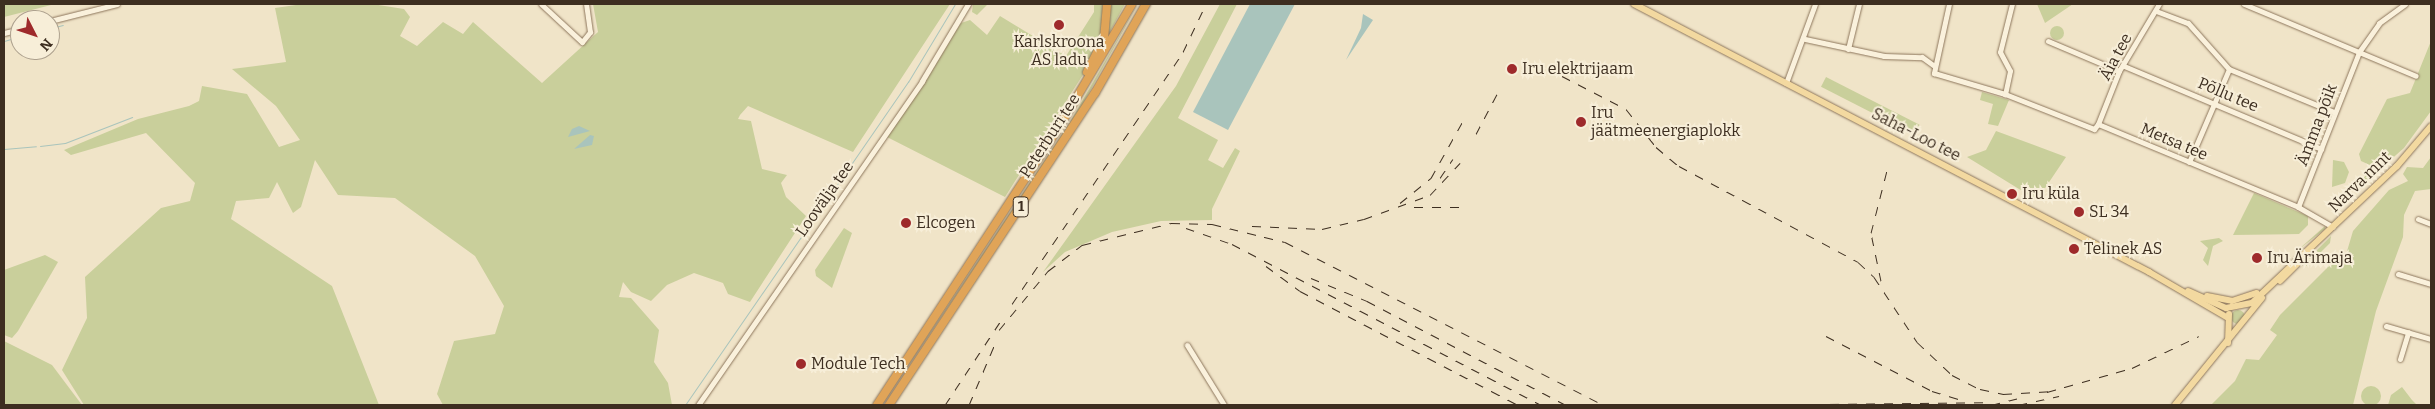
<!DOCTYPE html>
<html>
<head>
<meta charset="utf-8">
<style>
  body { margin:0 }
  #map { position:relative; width:2435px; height:409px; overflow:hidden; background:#f0e4c8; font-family:Bitter,serif }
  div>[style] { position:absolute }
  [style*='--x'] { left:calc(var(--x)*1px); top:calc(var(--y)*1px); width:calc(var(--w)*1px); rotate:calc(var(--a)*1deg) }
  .green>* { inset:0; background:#c9cf9b; transform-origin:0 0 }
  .round { border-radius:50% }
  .water>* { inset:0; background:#a9c4bc }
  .stream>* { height:1px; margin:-0.5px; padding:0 0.5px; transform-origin:0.5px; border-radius:0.5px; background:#a9c4bc }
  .roads { filter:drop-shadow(0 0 1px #8d765c) drop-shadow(0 0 1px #8d765c) }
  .minor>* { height:5px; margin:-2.5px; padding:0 2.5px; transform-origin:2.5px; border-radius:2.5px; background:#faf1dc }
  .major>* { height:6px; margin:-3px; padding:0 3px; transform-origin:3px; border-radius:3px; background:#f3d9a0 }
  .highway>* { height:8px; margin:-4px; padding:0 4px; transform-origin:4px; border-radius:4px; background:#e0a458 }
  .rail>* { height:1px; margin-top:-0.5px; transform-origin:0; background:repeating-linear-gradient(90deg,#3d2e20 0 9px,transparent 0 18px) }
  .dots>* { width:14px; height:14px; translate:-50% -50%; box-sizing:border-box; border:2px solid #f7eed8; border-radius:50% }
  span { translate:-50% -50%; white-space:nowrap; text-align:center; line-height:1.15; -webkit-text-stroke:4px #f7eed8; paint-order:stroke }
  .shield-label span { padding:1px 4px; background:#f7eed8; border:1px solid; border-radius:4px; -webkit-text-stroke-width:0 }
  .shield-label { font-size:15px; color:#3d2e20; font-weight:700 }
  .poi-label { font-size:16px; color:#3d2e20 }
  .left { translate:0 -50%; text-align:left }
  .street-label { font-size:16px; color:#3d2e20 }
  .frame { position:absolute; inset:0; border:5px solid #3d2e20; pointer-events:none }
  .north { position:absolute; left:10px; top:10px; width:50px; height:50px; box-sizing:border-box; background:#f7eed8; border:1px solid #ada18e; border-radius:50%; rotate:131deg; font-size:14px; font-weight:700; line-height:20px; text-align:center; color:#3d2e20 }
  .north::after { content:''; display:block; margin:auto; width:18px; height:22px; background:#9e2a2b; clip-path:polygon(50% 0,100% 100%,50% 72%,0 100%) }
</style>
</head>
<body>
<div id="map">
  <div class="green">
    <i style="clip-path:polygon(4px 4px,55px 4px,4px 17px)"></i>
    <i style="clip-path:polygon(303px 4px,372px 4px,404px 9px,410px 17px,400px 36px,417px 46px,443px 22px,463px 34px,473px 22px,542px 83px,598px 32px,593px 4px,950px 4px,853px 152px,748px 106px,740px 115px,738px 119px,751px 121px,762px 169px,787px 175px,781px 183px,786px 197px,806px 216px,750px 302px,728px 294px,723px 283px,694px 273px,667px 285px,651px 301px,631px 292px,623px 282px,619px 297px,631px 298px,659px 330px,654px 362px,668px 383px,672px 405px,443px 405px,437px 394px,454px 341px,495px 334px,504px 306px,475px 256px,395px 198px,338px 195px,315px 160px,301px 207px,293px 213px,277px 182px,269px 198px,236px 201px,231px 219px,332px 286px,379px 405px,84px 405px,62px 370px,87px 318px,85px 277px,161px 208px,190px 201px,195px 183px,146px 133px,71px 155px,64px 150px,138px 119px,189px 106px,199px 101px,202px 86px,247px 94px,279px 147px,300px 140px,276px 106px,232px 69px,286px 62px,275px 8px)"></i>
    <i style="clip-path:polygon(973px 4px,988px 4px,977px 15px,972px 12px)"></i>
    <i style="clip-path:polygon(1094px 4px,1104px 4px,1101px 38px,1086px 70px,1005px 197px,887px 137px,961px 23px,970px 20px,987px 35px,1000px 16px,1066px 56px,1094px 12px)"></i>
    <i style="clip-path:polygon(1109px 4px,1125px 4px,1107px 37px,1110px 16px)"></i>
    <i style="clip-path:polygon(1138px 4px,1074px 120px,882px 405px,1070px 122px)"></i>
    <i style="clip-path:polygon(1220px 4px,1237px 4px,1178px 118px,1218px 140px,1208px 160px,1223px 168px,1235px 148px,1240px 151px,1212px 209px,1212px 220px,1161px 221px,1112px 232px,1065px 252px,1043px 272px,1176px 86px)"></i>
    <i style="clip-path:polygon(2037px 4px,2073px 4px,2045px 23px)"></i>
    <i class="round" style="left:2050px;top:26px;width:14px;height:14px"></i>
    <i style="clip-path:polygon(2431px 41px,2431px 111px,2404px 148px,2355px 191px,2372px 166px,2361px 161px,2359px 154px,2387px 99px,2410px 93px)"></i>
    <i style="left:1826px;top:77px;width:105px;height:11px;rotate:27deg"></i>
    <i style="clip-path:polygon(1982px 92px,2009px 100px,1998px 126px,1988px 124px,1993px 104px,1980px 100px)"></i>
    <i style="clip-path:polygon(1996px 131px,2066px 157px,2037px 200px,1967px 157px,1986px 150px)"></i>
    <i style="clip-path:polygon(2431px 157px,2431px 189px,2415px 191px,2404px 215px,2403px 237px,2376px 311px,2353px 405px,2211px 405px,2235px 381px,2246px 359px,2259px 360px,2277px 335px,2270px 330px,2280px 315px,2328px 267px,2345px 258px,2353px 231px,2389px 190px,2408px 181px,2403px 174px,2407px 167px,2423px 168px)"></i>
    <i style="clip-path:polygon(2333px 160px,2344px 162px,2349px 172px,2345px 183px,2332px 187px)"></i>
    <i style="clip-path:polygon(2254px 193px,2308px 216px,2308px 225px,2299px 234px,2233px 235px)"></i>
    <i style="clip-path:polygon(2325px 226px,2325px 229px,2298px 250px)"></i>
    <i style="clip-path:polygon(844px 228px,852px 233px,832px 288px,816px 276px,815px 270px)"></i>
    <i style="clip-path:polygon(2331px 236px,2330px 243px,2307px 266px,2303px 264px)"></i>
    <i style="clip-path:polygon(2219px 238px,2223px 241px,2213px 246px,2208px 266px,2203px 260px,2208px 248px,2200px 241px)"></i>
    <i style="clip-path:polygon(45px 255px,58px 262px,18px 331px,12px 338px,4px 335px,4px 270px)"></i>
    <i class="round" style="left:2231px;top:310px;width:14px;height:14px"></i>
    <i style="clip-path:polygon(4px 341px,52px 365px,82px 405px,4px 405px)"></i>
    <i class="round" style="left:2361px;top:386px;width:20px;height:20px"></i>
    <i style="clip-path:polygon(2402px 387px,2412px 400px,2417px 405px,2388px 405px,2391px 395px)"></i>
  </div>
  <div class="water">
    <i style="clip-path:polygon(1250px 4px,1295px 4px,1228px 130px,1193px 112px)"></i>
    <i style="clip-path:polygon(1363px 14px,1373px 20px,1346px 60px,1361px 28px)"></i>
    <i style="clip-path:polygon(579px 126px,590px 131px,568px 137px,572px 129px)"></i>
    <i style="clip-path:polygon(590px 135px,594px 136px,592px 145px,574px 149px)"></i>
  </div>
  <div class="stream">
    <i style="--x:55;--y:27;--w:8;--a:-14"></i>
    <i style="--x:17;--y:38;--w:3;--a:-18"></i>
    <i style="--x:4;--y:41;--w:7;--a:-16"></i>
    <i style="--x:40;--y:146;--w:25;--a:-7"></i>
    <i style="--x:65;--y:143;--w:72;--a:-21.2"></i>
    <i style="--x:4;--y:149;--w:32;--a:-5"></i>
    <i style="--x:685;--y:405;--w:393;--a:-55.4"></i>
    <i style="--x:908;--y:82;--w:91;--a:-58.9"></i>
  </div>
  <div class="roads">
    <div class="minor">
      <i style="--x:541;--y:4;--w:56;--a:42.8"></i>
      <i style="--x:582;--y:42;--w:13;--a:-51"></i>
      <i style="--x:590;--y:32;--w:28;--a:-98"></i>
      <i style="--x:1949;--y:4;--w:71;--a:102.3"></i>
      <i style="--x:1934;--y:73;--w:74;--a:16.5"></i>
      <i style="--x:2012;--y:4;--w:49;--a:104"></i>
      <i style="--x:2000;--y:52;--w:21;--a:62"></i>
      <i style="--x:2010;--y:71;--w:24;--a:102"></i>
      <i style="--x:2005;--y:94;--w:96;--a:21.5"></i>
      <i style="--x:2094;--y:129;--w:6;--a:-51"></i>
      <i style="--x:2098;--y:124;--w:217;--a:22.5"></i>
      <i style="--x:2298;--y:207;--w:40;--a:29.7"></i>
      <i style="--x:2244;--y:4;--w:186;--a:22.7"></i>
      <i style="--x:2156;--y:11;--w:34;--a:21"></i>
      <i style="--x:2188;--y:23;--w:62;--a:48.3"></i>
      <i style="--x:2229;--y:69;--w:113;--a:22.3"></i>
      <i style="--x:50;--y:21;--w:69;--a:-14.2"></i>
      <i style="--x:4;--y:33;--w:16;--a:-14"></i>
      <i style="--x:1805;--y:39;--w:81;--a:12.1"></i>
      <i style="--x:1884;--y:56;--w:38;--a:2"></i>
      <i style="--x:1922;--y:57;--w:14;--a:36"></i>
      <i style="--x:2048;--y:41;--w:77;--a:22.9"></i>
      <i style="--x:1848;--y:49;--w:46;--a:-76.3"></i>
      <i style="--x:2124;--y:66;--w:214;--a:22.8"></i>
      <i style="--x:1786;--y:83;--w:84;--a:-69.8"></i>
      <i style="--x:2098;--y:124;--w:57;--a:-68.4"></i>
      <i style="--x:2119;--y:71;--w:78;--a:-59.2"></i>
      <i style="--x:2189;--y:162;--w:101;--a:-66.7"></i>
      <i style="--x:2298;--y:207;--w:167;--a:-68.5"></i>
      <i style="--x:2359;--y:52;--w:35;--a:-55"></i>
      <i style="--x:2379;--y:23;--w:32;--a:-36"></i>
      <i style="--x:2418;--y:219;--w:14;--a:21"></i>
      <i style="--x:2398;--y:274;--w:34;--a:17"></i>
      <i style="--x:2386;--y:326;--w:47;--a:16.1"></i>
      <i style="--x:1187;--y:345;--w:70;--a:58.3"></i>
      <i style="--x:2400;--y:359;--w:28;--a:-73"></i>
      <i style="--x:698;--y:405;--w:394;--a:-55.3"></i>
      <i style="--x:922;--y:81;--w:90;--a:-59.1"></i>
    </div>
    <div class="major">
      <i style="--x:1634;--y:4;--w:581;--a:27.49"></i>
      <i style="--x:2149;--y:272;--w:91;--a:30.2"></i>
      <i style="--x:2280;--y:281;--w:30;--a:-45"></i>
      <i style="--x:2188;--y:291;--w:42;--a:24.1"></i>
      <i style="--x:2226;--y:308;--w:26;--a:-11"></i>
      <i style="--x:2252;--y:303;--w:199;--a:-43.4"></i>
      <i style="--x:2397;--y:166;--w:52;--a:-49.6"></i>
      <i style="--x:2207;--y:296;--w:25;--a:11"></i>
      <i style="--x:2232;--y:301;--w:26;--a:-18"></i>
      <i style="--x:2228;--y:343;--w:29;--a:-88"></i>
      <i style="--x:2175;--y:405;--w:138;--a:-50.9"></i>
    </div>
    <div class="highway">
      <i style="--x:1087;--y:72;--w:37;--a:-63"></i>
      <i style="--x:1104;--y:39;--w:35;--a:-85"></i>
      <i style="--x:877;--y:405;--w:338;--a:-56.8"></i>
      <i style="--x:1062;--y:122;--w:137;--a:-59.3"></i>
      <i style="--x:889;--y:405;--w:374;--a:-56.6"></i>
      <i style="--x:1095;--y:93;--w:103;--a:-60.2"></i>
    </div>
  </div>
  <div class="rail">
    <i style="--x:1562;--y:76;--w:72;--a:27.3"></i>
    <i style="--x:1626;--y:109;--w:48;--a:51.7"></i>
    <i style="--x:1656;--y:147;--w:30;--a:40"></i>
    <i style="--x:1679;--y:166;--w:203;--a:28.2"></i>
    <i style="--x:1858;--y:262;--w:22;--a:43"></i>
    <i style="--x:1874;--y:277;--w:78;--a:56.5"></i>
    <i style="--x:1917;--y:342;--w:48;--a:43.3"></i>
    <i style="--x:1952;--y:375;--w:31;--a:27"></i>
    <i style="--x:1980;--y:389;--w:24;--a:12"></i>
    <i style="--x:2003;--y:394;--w:51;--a:-3.4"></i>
    <i style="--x:1476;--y:134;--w:45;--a:-62.3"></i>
    <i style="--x:1440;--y:178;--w:23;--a:-56"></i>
    <i style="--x:1400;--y:203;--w:40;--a:-39"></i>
    <i style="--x:1431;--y:178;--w:65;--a:-60.7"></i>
    <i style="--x:1414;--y:207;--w:47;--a:0"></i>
    <i style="--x:1252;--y:226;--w:70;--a:2.5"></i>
    <i style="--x:1322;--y:229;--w:43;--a:-13.4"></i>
    <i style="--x:1364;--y:219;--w:70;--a:-20"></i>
    <i style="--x:1430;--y:195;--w:44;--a:-46.8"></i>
    <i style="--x:1186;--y:228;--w:49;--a:19.2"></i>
    <i style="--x:1232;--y:244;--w:348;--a:27.5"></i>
    <i style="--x:1266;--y:266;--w:42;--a:36.3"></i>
    <i style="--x:1300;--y:291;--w:246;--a:27.6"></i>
    <i style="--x:1311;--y:278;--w:61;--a:22.3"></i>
    <i style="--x:1367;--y:301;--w:225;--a:27.6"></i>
    <i style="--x:1881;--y:281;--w:49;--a:-101.8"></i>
    <i style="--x:1871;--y:233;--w:65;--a:-75.7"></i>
    <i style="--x:1012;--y:304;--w:305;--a:-55.8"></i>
    <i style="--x:1183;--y:52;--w:53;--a:-64.4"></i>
    <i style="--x:999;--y:330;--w:77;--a:-50.3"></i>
    <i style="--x:1048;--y:271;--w:43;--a:-37.4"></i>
    <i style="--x:1082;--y:245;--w:92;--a:-13.9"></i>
    <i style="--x:1171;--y:223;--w:41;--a:1.4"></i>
    <i style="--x:1212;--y:224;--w:75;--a:13.9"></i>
    <i style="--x:1285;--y:242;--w:358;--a:27.1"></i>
    <i style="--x:1826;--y:336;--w:119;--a:27.4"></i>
    <i style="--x:1932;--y:391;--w:31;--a:17"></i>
    <i style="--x:2047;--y:392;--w:88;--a:-15.8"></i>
    <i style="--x:2132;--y:368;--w:74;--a:-25.5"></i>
    <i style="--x:945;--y:405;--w:100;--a:-56.5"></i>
    <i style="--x:969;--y:405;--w:72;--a:-67"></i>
    <i style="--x:1722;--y:405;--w:265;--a:-0.6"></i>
    <i style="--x:1991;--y:405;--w:30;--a:-14"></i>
    <i style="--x:2018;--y:405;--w:42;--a:-12.4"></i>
  </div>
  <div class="dots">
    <i style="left:1059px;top:25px;background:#9e2a2b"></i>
    <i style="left:1512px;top:69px;background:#9e2a2b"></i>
    <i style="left:1581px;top:122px;background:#9e2a2b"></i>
    <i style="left:2012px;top:194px;background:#9e2a2b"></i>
    <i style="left:2079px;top:212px;background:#9e2a2b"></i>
    <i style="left:906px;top:223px;background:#9e2a2b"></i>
    <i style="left:2074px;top:249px;background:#9e2a2b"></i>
    <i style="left:2257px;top:258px;background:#9e2a2b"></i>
    <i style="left:801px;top:364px;background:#9e2a2b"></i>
  </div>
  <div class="shield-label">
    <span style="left:1021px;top:207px">1</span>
  </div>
  <div class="poi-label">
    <span style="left:1059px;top:51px">Karlskroona<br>AS ladu</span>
    <span class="left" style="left:1522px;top:69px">Iru elektrijaam</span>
    <span class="left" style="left:1591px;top:122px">Iru<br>jäätmeenergiaplokk</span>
    <span class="left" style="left:2022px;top:194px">Iru küla</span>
    <span class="left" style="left:2089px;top:212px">SL 34</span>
    <span class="left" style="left:916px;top:223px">Elcogen</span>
    <span class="left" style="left:2084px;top:249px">Telinek AS</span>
    <span class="left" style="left:2267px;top:258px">Iru Ärimaja</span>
    <span class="left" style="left:811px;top:364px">Module Tech</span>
  </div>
  <div class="street-label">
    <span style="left:2116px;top:57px;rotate:-62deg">Äia tee</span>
    <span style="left:2228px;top:95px;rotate:23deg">Põllu tee</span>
    <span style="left:2317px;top:125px;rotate:-69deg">Ämma põik</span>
    <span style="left:1916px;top:135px;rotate:27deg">Saha-Loo tee</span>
    <span style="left:1050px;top:136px;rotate:-57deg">Peterburi tee</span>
    <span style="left:2174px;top:142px;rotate:23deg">Metsa tee</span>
    <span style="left:2360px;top:182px;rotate:-44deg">Narva mnt</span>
    <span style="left:825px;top:199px;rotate:-55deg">Loovälja tee</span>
  </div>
  <div class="frame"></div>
  <div class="north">N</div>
</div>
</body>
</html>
